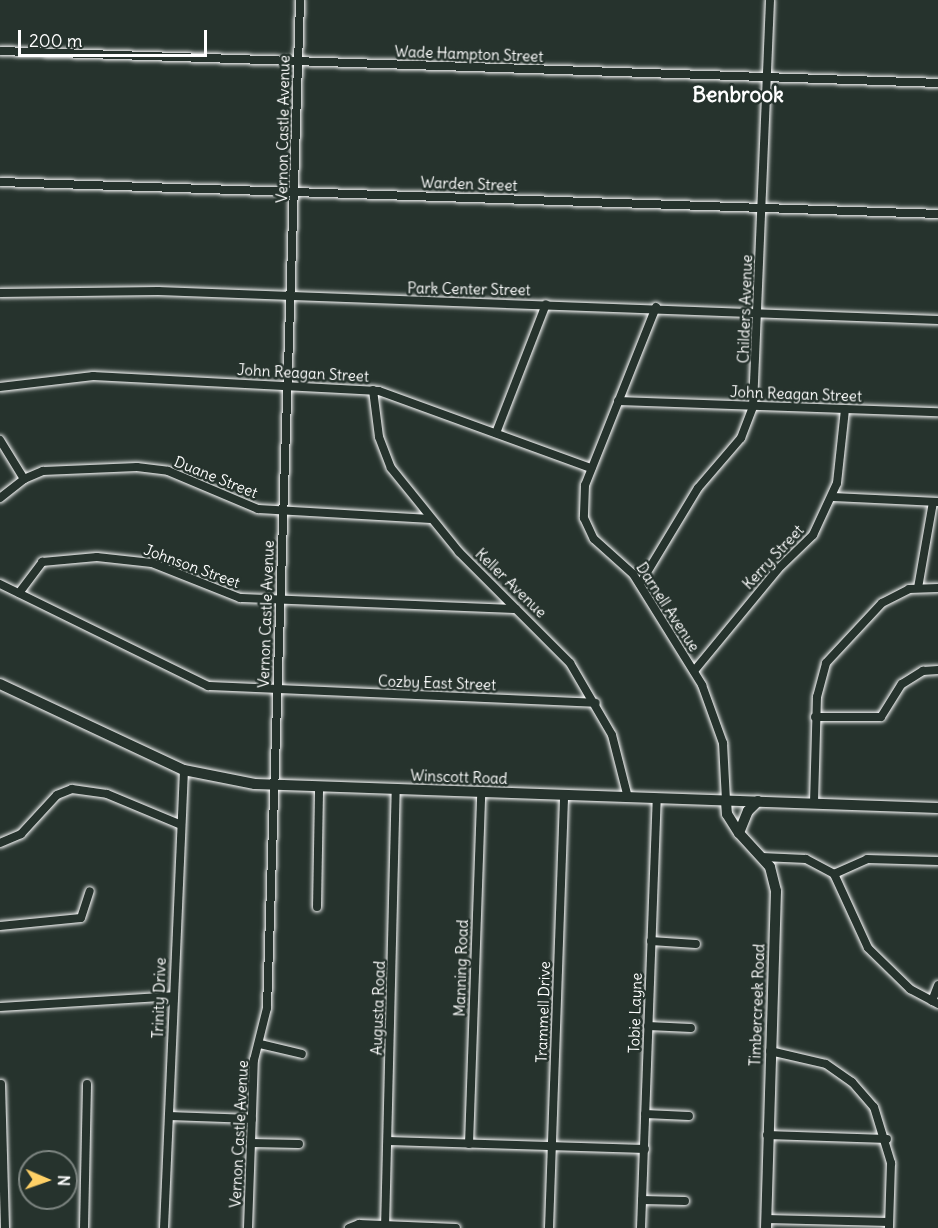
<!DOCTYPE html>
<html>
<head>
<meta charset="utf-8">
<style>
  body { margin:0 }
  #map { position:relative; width:938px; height:1228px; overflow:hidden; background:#26332d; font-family:Delius,sans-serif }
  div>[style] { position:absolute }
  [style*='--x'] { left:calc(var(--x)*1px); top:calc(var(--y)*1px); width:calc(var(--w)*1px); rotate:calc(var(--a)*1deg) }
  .roads { filter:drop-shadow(0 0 2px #fff) drop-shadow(0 0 2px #fff) }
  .street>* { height:8px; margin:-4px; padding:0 4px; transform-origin:4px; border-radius:4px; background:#26332d }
  .secondary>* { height:10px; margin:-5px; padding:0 5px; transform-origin:5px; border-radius:5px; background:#26332d }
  span { translate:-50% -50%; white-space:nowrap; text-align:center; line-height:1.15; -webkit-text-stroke:5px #26332d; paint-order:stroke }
  .street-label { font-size:15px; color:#fff }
  .district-label { font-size:21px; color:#fff; font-weight:700 }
  .north { position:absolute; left:18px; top:1150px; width:60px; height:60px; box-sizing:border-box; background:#26332d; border:2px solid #7d8581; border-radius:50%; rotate:92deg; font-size:16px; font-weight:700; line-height:24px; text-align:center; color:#fff }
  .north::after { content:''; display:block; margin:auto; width:21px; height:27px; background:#ffd166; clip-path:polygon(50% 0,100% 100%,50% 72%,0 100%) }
  .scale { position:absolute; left:18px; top:30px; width:189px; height:27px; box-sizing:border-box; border:3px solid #fff; border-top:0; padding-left:8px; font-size:18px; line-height:21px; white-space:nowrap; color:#fff; -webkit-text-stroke:4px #26332d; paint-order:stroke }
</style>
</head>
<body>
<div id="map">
  <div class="roads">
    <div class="street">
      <i style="--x:0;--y:51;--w:939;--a:1.95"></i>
      <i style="--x:0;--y:182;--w:939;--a:1.95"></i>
      <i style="--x:0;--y:293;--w:158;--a:-0.7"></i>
      <i style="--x:158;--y:291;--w:781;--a:2.13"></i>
      <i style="--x:656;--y:307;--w:192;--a:111.7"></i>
      <i style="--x:585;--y:485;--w:33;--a:92"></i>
      <i style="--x:584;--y:518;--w:23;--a:65"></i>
      <i style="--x:594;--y:539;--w:52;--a:41.9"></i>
      <i style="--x:633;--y:574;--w:131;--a:58.1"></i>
      <i style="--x:702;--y:685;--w:62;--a:70.1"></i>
      <i style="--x:723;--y:743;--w:58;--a:87"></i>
      <i style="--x:0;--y:387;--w:94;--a:-6.7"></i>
      <i style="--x:93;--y:376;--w:286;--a:3"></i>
      <i style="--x:379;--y:391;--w:226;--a:20"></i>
      <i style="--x:373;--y:390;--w:47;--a:82.7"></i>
      <i style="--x:379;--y:437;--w:33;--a:69"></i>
      <i style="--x:391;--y:468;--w:108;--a:51"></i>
      <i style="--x:459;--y:552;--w:157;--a:45"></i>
      <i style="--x:570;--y:663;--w:83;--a:59.7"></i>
      <i style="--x:612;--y:735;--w:65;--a:75.7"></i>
      <i style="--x:618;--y:401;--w:320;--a:2"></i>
      <i style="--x:496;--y:433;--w:138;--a:-68.8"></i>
      <i style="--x:0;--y:440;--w:46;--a:58.4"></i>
      <i style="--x:833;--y:497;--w:105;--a:2.7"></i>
      <i style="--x:0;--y:498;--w:31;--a:-38"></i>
      <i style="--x:24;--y:479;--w:21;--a:-23"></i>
      <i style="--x:43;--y:471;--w:94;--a:-2.4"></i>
      <i style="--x:137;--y:467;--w:31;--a:7"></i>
      <i style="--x:168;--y:471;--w:98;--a:22.9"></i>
      <i style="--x:258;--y:509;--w:173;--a:3.3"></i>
      <i style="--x:0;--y:584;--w:232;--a:26.1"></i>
      <i style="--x:208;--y:686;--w:388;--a:2.5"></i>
      <i style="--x:640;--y:584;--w:112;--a:-58.9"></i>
      <i style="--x:698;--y:488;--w:66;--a:-49.3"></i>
      <i style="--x:741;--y:438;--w:34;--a:-69"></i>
      <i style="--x:753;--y:406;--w:406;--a:-87.6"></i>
      <i style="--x:918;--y:588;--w:87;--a:-80.1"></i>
      <i style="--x:19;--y:593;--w:39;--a:-53"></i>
      <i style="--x:42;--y:562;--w:55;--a:-5.2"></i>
      <i style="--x:97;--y:557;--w:55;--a:6.2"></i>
      <i style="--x:152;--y:563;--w:95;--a:21.7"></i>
      <i style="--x:240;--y:598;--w:276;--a:2.3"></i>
      <i style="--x:694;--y:671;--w:132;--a:-50.5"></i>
      <i style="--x:778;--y:569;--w:49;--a:-44.2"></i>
      <i style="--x:813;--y:535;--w:57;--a:-65.2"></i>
      <i style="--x:837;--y:483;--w:74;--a:-83.8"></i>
      <i style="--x:815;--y:717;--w:66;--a:0"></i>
      <i style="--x:881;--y:717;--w:39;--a:-58"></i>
      <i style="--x:902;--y:684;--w:25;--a:-32"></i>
      <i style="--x:923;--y:671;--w:15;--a:-4"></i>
      <i style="--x:814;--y:803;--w:106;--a:-88.4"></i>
      <i style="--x:817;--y:697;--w:35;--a:-75"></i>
      <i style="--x:826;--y:663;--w:82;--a:-47"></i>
      <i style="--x:882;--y:603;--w:30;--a:-27"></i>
      <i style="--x:909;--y:589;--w:29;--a:-2"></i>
      <i style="--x:0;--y:843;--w:23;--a:-23"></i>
      <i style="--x:21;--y:834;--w:53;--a:-47.3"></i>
      <i style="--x:57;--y:795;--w:16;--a:-22"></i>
      <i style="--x:72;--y:789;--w:35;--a:8"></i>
      <i style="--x:107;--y:794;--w:78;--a:22.6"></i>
      <i style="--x:762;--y:857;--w:44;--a:2.6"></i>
      <i style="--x:806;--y:859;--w:32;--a:28"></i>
      <i style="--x:834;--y:874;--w:81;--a:65.3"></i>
      <i style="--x:868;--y:948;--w:59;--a:44.3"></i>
      <i style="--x:910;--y:989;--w:32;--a:28"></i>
      <i style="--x:834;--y:874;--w:36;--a:-24"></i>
      <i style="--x:867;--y:859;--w:71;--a:1.6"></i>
      <i style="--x:317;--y:907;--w:120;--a:-89"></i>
      <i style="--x:0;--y:926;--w:81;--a:-5.6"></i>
      <i style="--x:81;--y:918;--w:28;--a:-72"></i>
      <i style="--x:651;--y:941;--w:45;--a:3.8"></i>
      <i style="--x:932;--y:1001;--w:17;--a:-69"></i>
      <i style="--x:0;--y:1007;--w:173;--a:-3.6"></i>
      <i style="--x:648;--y:1026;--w:43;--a:2.7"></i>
      <i style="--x:260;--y:1044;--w:43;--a:13.4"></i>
      <i style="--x:770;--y:1051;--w:57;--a:13.1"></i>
      <i style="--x:826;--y:1064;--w:32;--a:35"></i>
      <i style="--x:852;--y:1082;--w:33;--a:49"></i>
      <i style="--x:874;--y:1107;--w:59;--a:73.1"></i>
      <i style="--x:891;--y:1163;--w:65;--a:91.8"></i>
      <i style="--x:1;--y:1084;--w:144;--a:88.4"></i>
      <i style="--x:645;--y:1114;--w:44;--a:2.6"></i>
      <i style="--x:169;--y:1116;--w:83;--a:2.1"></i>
      <i style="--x:767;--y:1135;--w:120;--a:1.9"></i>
      <i style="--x:388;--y:1141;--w:257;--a:1.8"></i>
      <i style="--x:251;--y:1143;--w:48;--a:1.2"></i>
      <i style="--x:469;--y:1144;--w:352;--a:-88"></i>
      <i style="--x:642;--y:1200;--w:43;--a:1.3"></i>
      <i style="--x:766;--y:1219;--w:123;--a:1.4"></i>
      <i style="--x:84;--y:1228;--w:144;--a:-88.8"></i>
      <i style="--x:164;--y:1228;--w:458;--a:-87.5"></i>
      <i style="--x:248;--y:1228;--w:168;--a:-88"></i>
      <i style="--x:254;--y:1060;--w:54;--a:-76"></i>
      <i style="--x:267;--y:1008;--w:1009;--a:-88.12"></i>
      <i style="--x:349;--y:1228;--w:11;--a:-22"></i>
      <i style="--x:359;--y:1224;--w:97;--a:2.4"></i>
      <i style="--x:385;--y:1228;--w:439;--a:-88.6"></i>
      <i style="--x:549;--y:1228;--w:432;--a:-88"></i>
      <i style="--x:641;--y:1228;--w:429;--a:-87.9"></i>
    </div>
    <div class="secondary">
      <i style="--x:0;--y:684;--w:203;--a:25.1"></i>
      <i style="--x:184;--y:770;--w:72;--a:11.2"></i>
      <i style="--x:255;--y:784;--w:683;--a:2.01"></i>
      <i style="--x:726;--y:801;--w:13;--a:86"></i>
      <i style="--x:727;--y:814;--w:22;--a:58"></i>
      <i style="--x:739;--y:833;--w:46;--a:47.6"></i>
      <i style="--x:770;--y:867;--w:25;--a:76"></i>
      <i style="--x:776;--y:891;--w:337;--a:91.7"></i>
      <i style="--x:739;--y:833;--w:24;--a:-68"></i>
      <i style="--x:748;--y:811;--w:14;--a:-45"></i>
    </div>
  </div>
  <div class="street-label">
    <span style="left:469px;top:54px;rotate:2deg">Wade Hampton Street</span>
    <span style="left:283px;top:129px;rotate:-89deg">Vernon Castle Avenue</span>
    <span style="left:469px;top:184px;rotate:2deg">Warden Street</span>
    <span style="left:469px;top:289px;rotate:1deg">Park Center Street</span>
    <span style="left:745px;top:309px;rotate:-88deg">Childers Avenue</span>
    <span style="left:303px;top:373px;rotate:3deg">John Reagan Street</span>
    <span style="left:796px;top:394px;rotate:2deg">John Reagan Street</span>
    <span style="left:216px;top:477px;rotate:22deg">Duane Street</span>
    <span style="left:773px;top:557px;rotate:-47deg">Kerry Street</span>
    <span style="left:192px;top:566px;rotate:20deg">Johnson Street</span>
    <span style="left:511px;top:583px;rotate:44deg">Keller Avenue</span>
    <span style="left:668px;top:607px;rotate:57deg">Darnell Avenue</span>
    <span style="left:266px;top:614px;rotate:-88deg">Vernon Castle Avenue</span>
    <span style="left:437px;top:683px;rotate:2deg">Cozby East Street</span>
    <span style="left:459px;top:777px;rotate:2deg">Winscott Road</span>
    <span style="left:461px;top:968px;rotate:-88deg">Manning Road</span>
    <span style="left:159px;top:998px;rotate:-88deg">Trinity Drive</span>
    <span style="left:757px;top:1005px;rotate:-88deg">Timbercreek Road</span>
    <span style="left:378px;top:1008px;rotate:-88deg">Augusta Road</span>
    <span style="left:543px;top:1012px;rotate:-88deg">Trammell Drive</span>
    <span style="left:635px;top:1013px;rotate:-88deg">Tobie Layne</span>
    <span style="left:239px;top:1134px;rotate:-87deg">Vernon Castle Avenue</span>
  </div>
  <div class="district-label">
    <span style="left:738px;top:95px">Benbrook</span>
  </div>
  <div class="north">N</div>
  <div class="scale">200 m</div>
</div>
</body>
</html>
